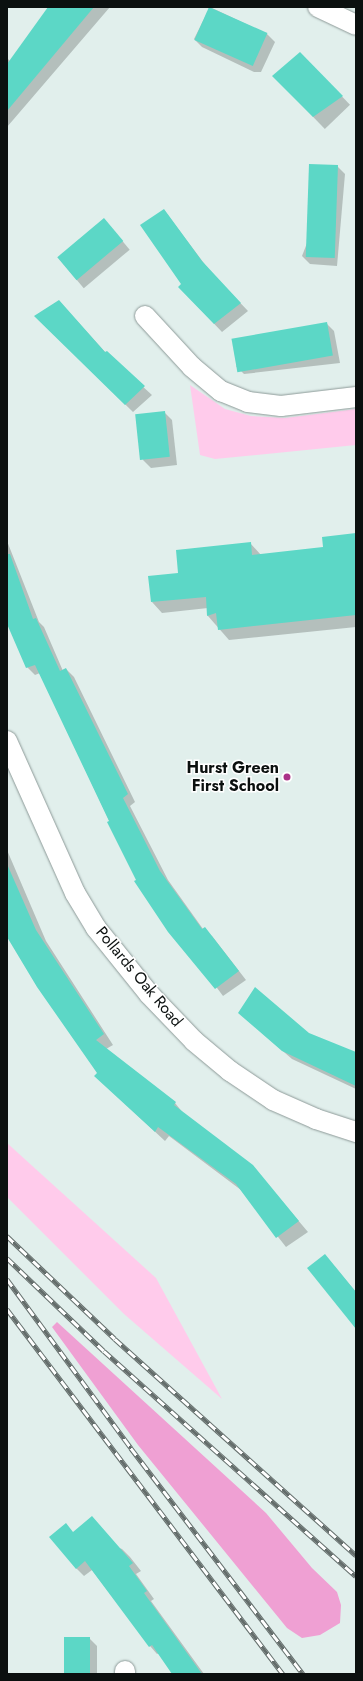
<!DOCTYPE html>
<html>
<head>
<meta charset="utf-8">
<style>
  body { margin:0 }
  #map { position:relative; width:363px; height:1681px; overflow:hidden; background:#e1efec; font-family:Jost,sans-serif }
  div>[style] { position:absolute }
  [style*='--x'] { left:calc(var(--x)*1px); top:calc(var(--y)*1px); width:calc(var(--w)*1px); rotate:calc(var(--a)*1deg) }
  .green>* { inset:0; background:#ffcbeb }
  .forest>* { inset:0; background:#efa0d3 }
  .shadow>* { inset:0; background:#0003; transform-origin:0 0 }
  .building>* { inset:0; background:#5cd7c6; transform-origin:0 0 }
  .roads { filter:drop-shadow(0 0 1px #8d9a98) drop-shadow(0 0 1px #8d9a98) }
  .street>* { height:20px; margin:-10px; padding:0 10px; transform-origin:10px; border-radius:10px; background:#fff }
  .rail>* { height:4.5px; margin-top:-2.25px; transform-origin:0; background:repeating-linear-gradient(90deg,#fff 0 9px,#646d6b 0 18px); box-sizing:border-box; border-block:1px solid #646d6b }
  .dots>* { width:11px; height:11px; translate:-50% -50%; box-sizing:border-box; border:2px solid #fff; border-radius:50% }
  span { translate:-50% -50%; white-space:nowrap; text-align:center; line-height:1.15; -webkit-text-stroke:3px #fff; paint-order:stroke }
  .poi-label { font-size:16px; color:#0b100f; font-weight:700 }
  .right { translate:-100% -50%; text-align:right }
  .street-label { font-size:16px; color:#0b100f }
  .frame { position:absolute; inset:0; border:8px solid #0b100f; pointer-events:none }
</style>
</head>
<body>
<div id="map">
  <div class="green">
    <i style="clip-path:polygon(190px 385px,225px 409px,251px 416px,285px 418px,356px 409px,356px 445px,215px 459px,200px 455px)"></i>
    <i style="clip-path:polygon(7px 1143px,156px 1278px,222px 1399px,124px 1314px,7px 1197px)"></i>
  </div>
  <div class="forest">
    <i style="clip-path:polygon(57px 1322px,266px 1513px,312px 1568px,337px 1592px,341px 1605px,340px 1623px,320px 1635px,302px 1638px,287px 1628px,138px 1445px,52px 1327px)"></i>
  </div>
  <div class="shadow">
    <i style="clip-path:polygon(49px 7px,110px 7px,7px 127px,7px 58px,10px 61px)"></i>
    <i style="clip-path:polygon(210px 7px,267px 34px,275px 42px,261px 72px,254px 72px,202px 47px,194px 39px)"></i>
    <i style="left:300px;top:53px;width:72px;height:35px;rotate:46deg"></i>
    <i style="clip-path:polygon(337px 166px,345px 174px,337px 266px,310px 264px,302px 256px)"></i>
    <i style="clip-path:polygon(164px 210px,209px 270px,248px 311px,222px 332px,179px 287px,183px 284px)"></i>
    <i style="left:104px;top:219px;width:40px;height:60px;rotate:50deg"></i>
    <i style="clip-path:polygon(59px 301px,106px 353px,152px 395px,133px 412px,35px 316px)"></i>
    <i style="clip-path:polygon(326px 323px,334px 331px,340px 363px,244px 374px,236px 366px)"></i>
    <i style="clip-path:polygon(164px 412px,172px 420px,177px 465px,151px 468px,143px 460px)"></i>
    <i style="clip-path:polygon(356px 534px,356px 627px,229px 640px,208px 616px,208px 608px,162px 613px,152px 602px,179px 573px,250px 543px,261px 555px,324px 548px)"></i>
    <i style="clip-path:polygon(7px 541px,39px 622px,44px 627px,63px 671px,66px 669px,74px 677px,135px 802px,130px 806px,168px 880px,203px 929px,212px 936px,246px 980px,223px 996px,137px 880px,40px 673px,35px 675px,27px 667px,7px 613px)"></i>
    <i style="clip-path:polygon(7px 850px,46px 941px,113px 1045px,106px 1049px,175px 1103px,184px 1114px,252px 1166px,308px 1232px,286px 1247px,241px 1190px,169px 1136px,165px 1141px,95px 1076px,99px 1073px,7px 931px)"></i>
    <i style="clip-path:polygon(247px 1020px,356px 1053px,356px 1089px,292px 1059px)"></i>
    <i style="clip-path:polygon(325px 1255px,356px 1292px,356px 1325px)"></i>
    <i style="clip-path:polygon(74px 1533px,122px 1549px,130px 1557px,141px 1571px,136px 1574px,154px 1599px,151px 1601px,204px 1674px,174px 1674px,159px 1653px,157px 1654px,150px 1646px,92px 1570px,84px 1576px,76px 1568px)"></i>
    <i style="clip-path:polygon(89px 1638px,97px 1646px,97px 1674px,64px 1674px)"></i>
  </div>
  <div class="building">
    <i style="clip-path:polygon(48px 7px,94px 7px,7px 111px,7px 64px)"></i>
    <i style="left:209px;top:7px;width:64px;height:36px;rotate:24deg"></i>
    <i style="clip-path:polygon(300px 52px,343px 96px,313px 117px,272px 76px)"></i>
    <i style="left:309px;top:164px;width:29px;height:93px;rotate:2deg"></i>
    <i style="clip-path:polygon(164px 209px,202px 261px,241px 303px,214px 324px,178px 287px,181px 284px,140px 225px)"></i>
    <i style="left:104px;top:218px;width:30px;height:61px;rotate:50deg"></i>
    <i style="clip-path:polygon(59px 300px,105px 352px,107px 351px,145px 386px,125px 405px,34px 316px)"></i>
    <i style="left:327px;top:322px;width:34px;height:97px;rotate:80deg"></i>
    <i style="left:165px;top:411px;width:46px;height:30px;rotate:84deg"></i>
    <i style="clip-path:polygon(356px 533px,356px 615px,218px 630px,216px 613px,207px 616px,206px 597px,151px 602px,148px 576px,178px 573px,176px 550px,251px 542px,252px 555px,323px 547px,322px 537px)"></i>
    <i style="clip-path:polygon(7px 554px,10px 554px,33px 619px,36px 618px,60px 671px,66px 668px,128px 794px,123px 798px,160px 871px,202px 929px,205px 927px,239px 971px,215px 989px,168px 932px,134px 881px,136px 880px,107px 822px,109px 821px,35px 665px,26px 668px,7px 624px)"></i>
    <i style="clip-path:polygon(7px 864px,36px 930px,104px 1034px,96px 1040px,176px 1102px,174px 1105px,253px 1165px,299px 1221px,276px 1238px,236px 1184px,158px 1127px,155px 1132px,94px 1076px,97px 1073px,37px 987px,7px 937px)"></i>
    <i style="clip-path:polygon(255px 987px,309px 1033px,356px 1052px,356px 1086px,282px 1051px,238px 1013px)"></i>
    <i style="clip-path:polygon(325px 1254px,356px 1292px,356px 1329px,307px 1268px)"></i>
    <i style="clip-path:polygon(92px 1516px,133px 1563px,129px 1566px,147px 1591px,144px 1593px,202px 1674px,172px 1674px,152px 1645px,149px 1647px,85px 1561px,76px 1569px,49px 1537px,66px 1523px,73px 1532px)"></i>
    <i style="left:64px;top:1637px;width:26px;height:37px"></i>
  </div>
  <div class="roads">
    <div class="street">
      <i style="--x:318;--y:7;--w:42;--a:25.3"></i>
      <i style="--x:145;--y:316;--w:69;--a:47.3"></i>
      <i style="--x:192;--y:367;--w:38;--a:40"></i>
      <i style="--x:221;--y:391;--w:29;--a:22"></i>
      <i style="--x:248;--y:402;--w:33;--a:7"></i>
      <i style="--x:281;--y:406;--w:76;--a:-6.8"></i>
      <i style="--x:7;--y:741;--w:167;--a:65.9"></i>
      <i style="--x:75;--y:893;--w:41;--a:59"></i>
      <i style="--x:96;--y:928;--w:85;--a:51.2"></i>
      <i style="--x:149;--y:994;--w:65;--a:46.2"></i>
      <i style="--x:194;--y:1041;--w:47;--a:39.8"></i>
      <i style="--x:230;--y:1071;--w:52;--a:34"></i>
      <i style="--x:273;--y:1100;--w:47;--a:23.8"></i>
      <i style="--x:316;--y:1119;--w:42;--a:18"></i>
      <i style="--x:125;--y:1674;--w:3;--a:-90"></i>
    </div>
  </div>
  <div class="rail">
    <i style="--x:7;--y:1236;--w:149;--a:43.6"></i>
    <i style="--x:115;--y:1339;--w:324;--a:41.9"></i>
    <i style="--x:7;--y:1258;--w:134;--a:43.8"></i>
    <i style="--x:104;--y:1351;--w:338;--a:41.8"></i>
    <i style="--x:7;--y:1279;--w:210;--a:53.7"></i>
    <i style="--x:131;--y:1448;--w:284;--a:52.7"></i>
    <i style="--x:7;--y:1309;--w:458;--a:52.9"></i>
  </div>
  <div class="dots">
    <i style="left:287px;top:777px;background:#aa3288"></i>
  </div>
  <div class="poi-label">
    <span class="right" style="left:279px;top:777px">Hurst Green<br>First School</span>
  </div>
  <div class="street-label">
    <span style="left:139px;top:977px;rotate:50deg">Pollards Oak Road</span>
  </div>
  <div class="frame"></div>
</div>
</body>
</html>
